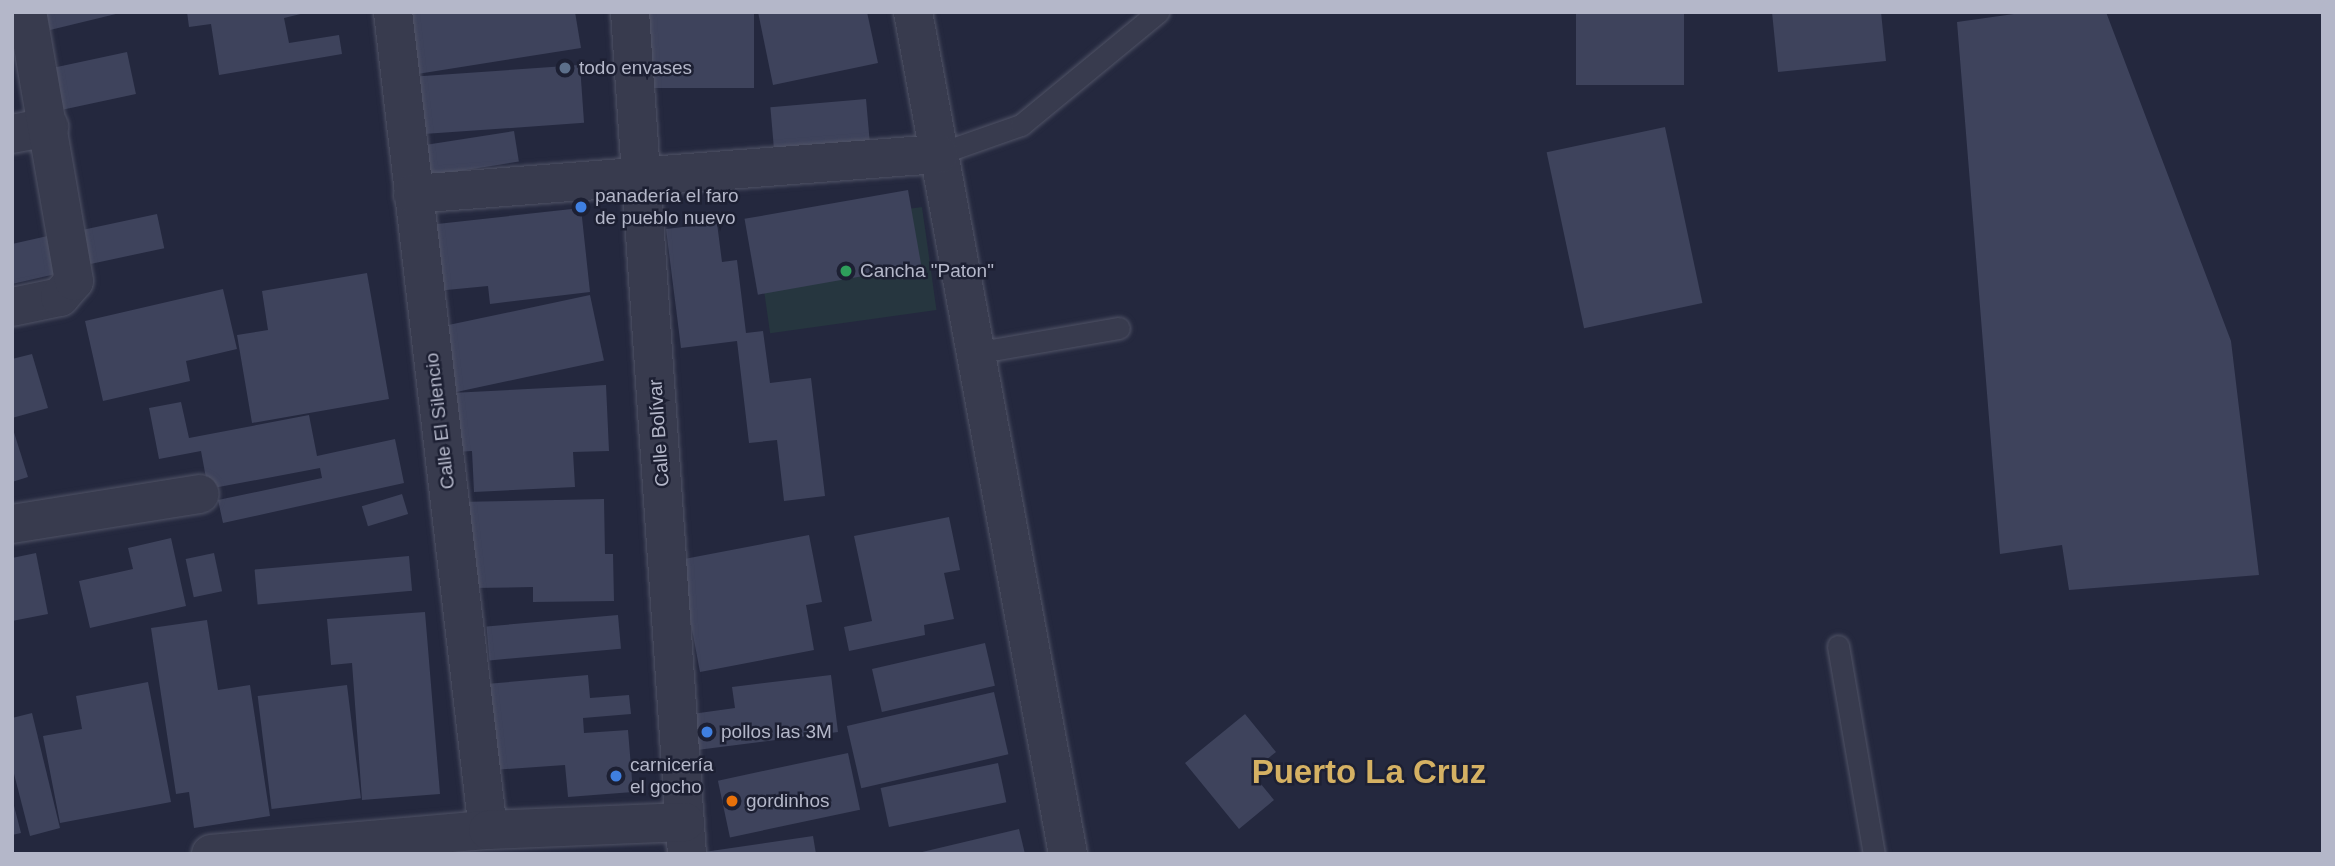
<!DOCTYPE html>
<html>
<head>
<meta charset="utf-8">
<style>
  body { margin:0 }
  #map { position:relative; width:2335px; height:866px; overflow:hidden; background:#24283e; font-family:Arial,sans-serif }
  div>[style] { position:absolute }
  [style*='--x'] { left:calc(var(--x)*1px); top:calc(var(--y)*1px); width:calc(var(--w)*1px); rotate:calc(var(--a)*1deg) }
  .green>* { inset:0; background:#26363f; transform-origin:0 0 }
  .building>* { inset:0; background:#3e435c; transform-origin:0 0 }
  .roads { filter:drop-shadow(0 0 2px #505366) drop-shadow(0 0 2px #505366) }
  .service>* { height:21px; margin:-10.5px; padding:0 10.5px; transform-origin:10.5px; border-radius:10.5px; background:#383b4e }
  .minor>* { height:38px; margin:-19px; padding:0 19px; transform-origin:19px; border-radius:19px; background:#383b4e }
  .dots>* { width:19px; height:19px; translate:-50% -50%; box-sizing:border-box; border:4px solid #1d2033; border-radius:50% }
  span { translate:-50% -50%; white-space:nowrap; text-align:center; line-height:1.15; -webkit-text-stroke:5px #1d2033; paint-order:stroke }
  .poi-label { font-size:19px; color:#b4b7c9 }
  .left { translate:0 -50%; text-align:left }
  .street-label { font-size:19px; color:#b4b7c9 }
  .town-label { font-size:33px; color:#d5b163; font-weight:700 }
  .frame { position:absolute; inset:0; border:14px solid #b4b7c9; pointer-events:none }
</style>
</head>
<body>
<div id="map">
  <div class="green">
    <i style="left:922px;top:207px;width:104px;height:168px;rotate:82deg"></i>
  </div>
  <div class="building">
    <i style="clip-path:polygon(46px 12px,120px 12px,120px 13px,50px 30px)"></i>
    <i style="clip-path:polygon(187px 12px,309px 12px,284px 18px,289px 43px,339px 35px,342px 54px,219px 75px,211px 24px,189px 27px)"></i>
    <i style="clip-path:polygon(401px 12px,575px 12px,581px 48px,411px 75px)"></i>
    <i style="left:647px;top:12px;width:107px;height:76px"></i>
    <i style="clip-path:polygon(758px 12px,867px 12px,878px 63px,773px 85px)"></i>
    <i style="left:1576px;top:12px;width:108px;height:73px"></i>
    <i style="clip-path:polygon(1772px 12px,1881px 12px,1886px 61px,1778px 72px)"></i>
    <i style="clip-path:polygon(2028px 12px,2106px 12px,2231px 341px,2259px 575px,2069px 590px,2062px 545px,2000px 554px,1957px 22px)"></i>
    <i style="left:127px;top:52px;width:43px;height:74px;rotate:78deg"></i>
    <i style="left:580px;top:65px;width:58px;height:168px;rotate:86deg"></i>
    <i style="left:866px;top:99px;width:43px;height:96px;rotate:85deg"></i>
    <i style="left:1665px;top:127px;width:180px;height:121px;rotate:78deg"></i>
    <i style="left:514px;top:131px;width:31px;height:103px;rotate:81deg"></i>
    <i style="left:908px;top:190px;width:77px;height:166px;rotate:80deg"></i>
    <i style="clip-path:polygon(581px 208px,590px 292px,490px 304px,488px 286px,436px 291px,428px 225px)"></i>
    <i style="left:157px;top:214px;width:35px;height:79px;rotate:78deg"></i>
    <i style="clip-path:polygon(717px 223px,722px 262px,737px 260px,746px 333px,763px 331px,770px 383px,811px 378px,825px 496px,784px 501px,777px 440px,749px 443px,737px 341px,681px 348px,666px 229px)"></i>
    <i style="clip-path:polygon(52px 235px,60px 273px,12px 284px,12px 244px)"></i>
    <i style="clip-path:polygon(367px 273px,389px 399px,252px 423px,237px 335px,268px 330px,262px 291px)"></i>
    <i style="clip-path:polygon(223px 289px,237px 349px,186px 361px,190px 381px,103px 401px,85px 321px)"></i>
    <i style="left:590px;top:295px;width:67px;height:152px;rotate:78deg"></i>
    <i style="clip-path:polygon(32px 354px,48px 408px,12px 418px,12px 359px)"></i>
    <i style="clip-path:polygon(606px 385px,609px 451px,573px 452px,575px 487px,474px 492px,472px 451px,454px 452px,451px 393px)"></i>
    <i style="clip-path:polygon(181px 402px,189px 438px,309px 415px,317px 456px,395px 439px,404px 483px,223px 523px,218px 500px,322px 478px,320px 468px,208px 489px,201px 451px,159px 459px,149px 408px)"></i>
    <i style="clip-path:polygon(12px 426px,28px 477px,12px 482px)"></i>
    <i style="left:402px;top:494px;width:21px;height:42px;rotate:73deg"></i>
    <i style="clip-path:polygon(604px 499px,605px 554px,613px 554px,614px 601px,533px 602px,533px 587px,473px 588px,455px 502px)"></i>
    <i style="clip-path:polygon(949px 517px,960px 570px,944px 573px,954px 619px,924px 625px,925px 635px,849px 651px,844px 627px,872px 621px,854px 536px)"></i>
    <i style="clip-path:polygon(809px 535px,822px 602px,806px 605px,814px 650px,700px 672px,679px 560px)"></i>
    <i style="clip-path:polygon(171px 538px,186px 606px,90px 628px,79px 581px,133px 569px,128px 548px)"></i>
    <i style="clip-path:polygon(36px 553px,48px 614px,12px 621px,12px 558px)"></i>
    <i style="left:214px;top:553px;width:39px;height:29px;rotate:78deg"></i>
    <i style="left:409px;top:556px;width:35px;height:155px;rotate:85deg"></i>
    <i style="clip-path:polygon(425px 612px,440px 794px,362px 800px,352px 663px,331px 665px,327px 619px)"></i>
    <i style="left:618px;top:615px;width:34px;height:132px;rotate:85deg"></i>
    <i style="clip-path:polygon(207px 620px,218px 690px,250px 685px,270px 816px,194px 828px,189px 792px,176px 794px,151px 628px)"></i>
    <i style="left:985px;top:643px;width:44px;height:116px;rotate:77deg"></i>
    <i style="clip-path:polygon(588px 675px,590px 698px,629px 695px,631px 714px,583px 718px,584px 733px,628px 730px,633px 792px,568px 797px,565px 765px,493px 770px,486px 684px)"></i>
    <i style="clip-path:polygon(831px 675px,838px 732px,697px 750px,692px 714px,735px 708px,732px 687px)"></i>
    <i style="clip-path:polygon(148px 682px,171px 802px,60px 823px,43px 736px,82px 729px,76px 696px)"></i>
    <i style="left:347px;top:685px;width:114px;height:90px;rotate:83deg"></i>
    <i style="left:994px;top:692px;width:64px;height:151px;rotate:77deg"></i>
    <i style="clip-path:polygon(32px 713px,60px 828px,30px 836px,12px 766px,12px 718px)"></i>
    <i style="clip-path:polygon(1245px 714px,1276px 752px,1251px 772px,1274px 800px,1239px 829px,1185px 763px)"></i>
    <i style="left:848px;top:753px;width:58px;height:133px;rotate:78deg"></i>
    <i style="left:998px;top:763px;width:40px;height:120px;rotate:78deg"></i>
    <i style="clip-path:polygon(12px 798px,21px 833px,12px 835px)"></i>
    <i style="clip-path:polygon(1019px 829px,1025px 854px,918px 854px,918px 853px)"></i>
    <i style="clip-path:polygon(813px 836px,816px 854px,704px 854px,704px 852px)"></i>
  </div>
  <div class="roads">
    <div class="service">
      <i style="--x:938;--y:154;--w:88;--a:-19.3"></i>
      <i style="--x:1021;--y:125;--w:178;--a:-39.5"></i>
      <i style="--x:974;--y:353;--w:147;--a:-9.8"></i>
      <i style="--x:1838;--y:646;--w:211;--a:80.2"></i>
    </div>
    <div class="minor">
      <i style="--x:393;--y:12;--w:823;--a:83.38"></i>
      <i style="--x:630;--y:12;--w:844;--a:86.13"></i>
      <i style="--x:913;--y:12;--w:856;--a:79.57"></i>
      <i style="--x:12;--y:134;--w:38;--a:-11"></i>
      <i style="--x:413;--y:194;--w:527;--a:-4.36"></i>
      <i style="--x:12;--y:307;--w:49;--a:-11.8"></i>
      <i style="--x:60;--y:297;--w:21;--a:-49"></i>
      <i style="--x:74;--y:281;--w:273;--a:-99.9"></i>
      <i style="--x:12;--y:524;--w:190;--a:-9.1"></i>
      <i style="--x:211;--y:854;--w:278;--a:-5"></i>
      <i style="--x:488;--y:830;--w:197;--a:-2.3"></i>
    </div>
  </div>
  <div class="dots">
    <i style="left:565px;top:68px;background:#5c6f8a"></i>
    <i style="left:581px;top:207px;background:#3f7fe0"></i>
    <i style="left:846px;top:271px;background:#2e9e5b"></i>
    <i style="left:707px;top:732px;background:#3f7fe0"></i>
    <i style="left:616px;top:776px;background:#3f7fe0"></i>
    <i style="left:732px;top:801px;background:#e8710a"></i>
  </div>
  <div class="poi-label">
    <span class="left" style="left:579px;top:68px">todo envases</span>
    <span class="left" style="left:595px;top:207px">panadería el faro<br>de pueblo nuevo</span>
    <span class="left" style="left:860px;top:271px">Cancha "Paton"</span>
    <span class="left" style="left:721px;top:732px">pollos las 3M</span>
    <span class="left" style="left:630px;top:776px">carnicería<br>el gocho</span>
    <span class="left" style="left:746px;top:801px">gordinhos</span>
  </div>
  <div class="street-label">
    <span style="left:440px;top:421px;rotate:-97deg">Calle El Silencio</span>
    <span style="left:659px;top:433px;rotate:-94deg">Calle Bolívar</span>
  </div>
  <div class="town-label">
    <span style="left:1369px;top:772px">Puerto La Cruz</span>
  </div>
  <div class="frame"></div>
</div>
</body>
</html>
